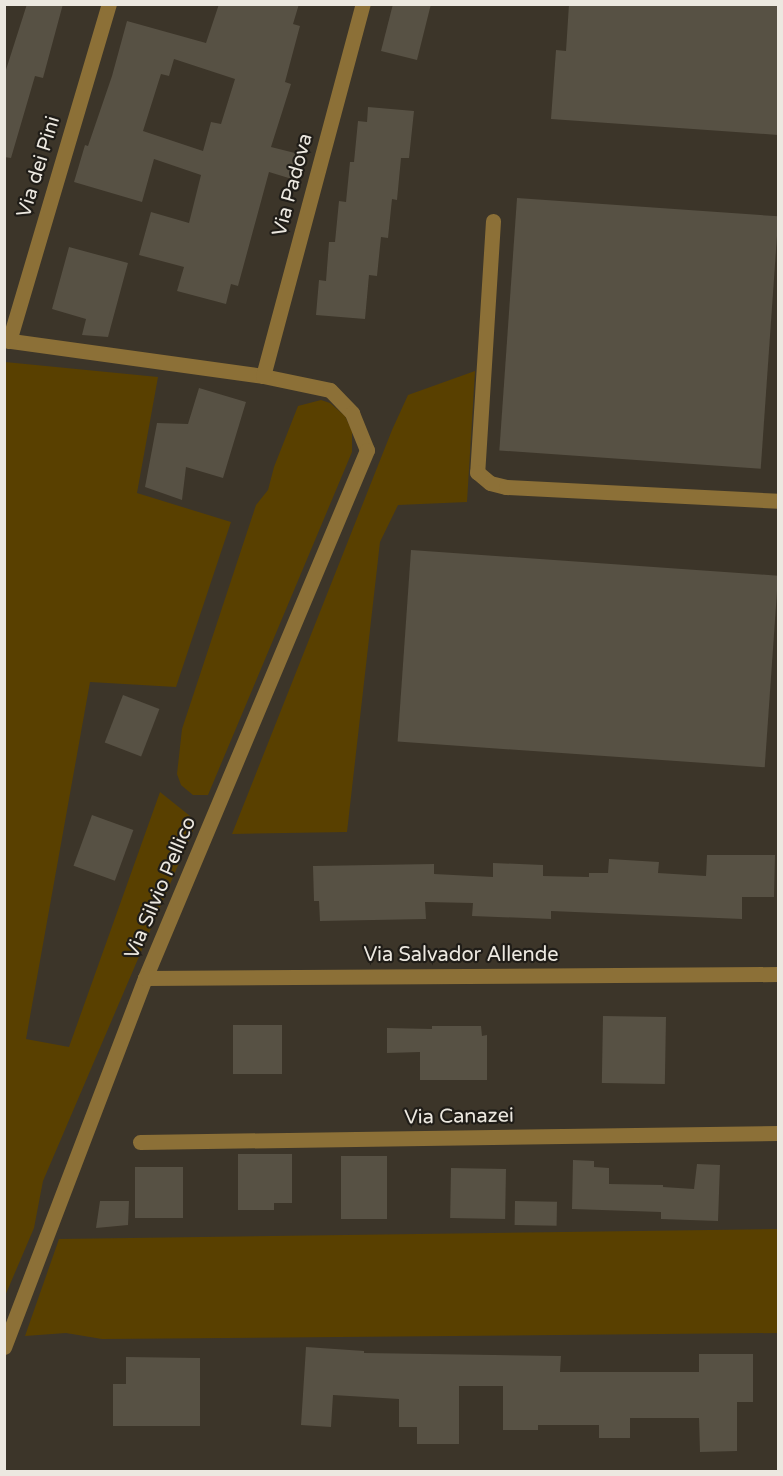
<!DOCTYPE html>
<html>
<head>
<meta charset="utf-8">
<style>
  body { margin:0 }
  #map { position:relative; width:783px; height:1476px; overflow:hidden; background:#3c3529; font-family:"Varela Round",sans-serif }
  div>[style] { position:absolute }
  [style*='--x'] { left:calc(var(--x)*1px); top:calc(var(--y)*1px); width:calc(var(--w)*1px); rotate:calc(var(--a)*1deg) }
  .green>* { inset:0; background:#594000 }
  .building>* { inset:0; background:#575144; transform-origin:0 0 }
  .minor>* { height:15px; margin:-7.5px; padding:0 7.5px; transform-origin:7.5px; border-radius:7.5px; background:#8c7037 }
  span { translate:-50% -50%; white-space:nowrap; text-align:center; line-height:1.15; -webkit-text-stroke:4.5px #201d18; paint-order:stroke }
  .street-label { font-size:20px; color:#ece8e0 }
  .frame { position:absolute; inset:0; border:6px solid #ece8e0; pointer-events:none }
</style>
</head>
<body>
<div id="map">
  <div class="green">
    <i style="clip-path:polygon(5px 362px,158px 377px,137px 493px,231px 522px,176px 687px,90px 682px,26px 1039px,69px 1047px,160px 792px,190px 816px,194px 828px,43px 1181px,34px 1228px,5px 1296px)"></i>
    <i style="clip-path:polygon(475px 371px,467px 502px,398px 505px,380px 542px,347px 832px,232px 834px,392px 430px,408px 395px)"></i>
    <i style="clip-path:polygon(321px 400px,330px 403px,345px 416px,352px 431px,352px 452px,208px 795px,193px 795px,181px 785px,177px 774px,182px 729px,256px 505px,268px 490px,274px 467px,298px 406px)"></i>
    <i style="clip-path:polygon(778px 1229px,778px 1333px,102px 1339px,66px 1333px,25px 1336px,59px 1239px)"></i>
  </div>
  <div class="building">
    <i style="clip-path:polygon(27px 4px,63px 4px,43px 78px,35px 76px,11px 158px,4px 157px,4px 76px)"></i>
    <i style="clip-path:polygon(evenodd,219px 4px,299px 4px,293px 24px,300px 26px,285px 82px,291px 84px,271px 147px,299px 154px,292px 179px,269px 172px,238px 286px,231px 284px,226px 304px,177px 291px,184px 267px,139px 255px,151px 212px,189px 223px,201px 175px,154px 159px,142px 202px,74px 182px,85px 145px,88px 146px,112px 76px,127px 21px,206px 43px,219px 4px,174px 59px,235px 79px,221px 124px,211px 122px,203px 151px,143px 131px,161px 74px,169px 76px,174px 59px)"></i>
    <i style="clip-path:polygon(393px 4px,431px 4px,417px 60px,381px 51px)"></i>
    <i style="clip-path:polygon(569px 4px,778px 4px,778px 135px,551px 119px,556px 50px,566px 51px)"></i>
    <i style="clip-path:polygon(368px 107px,414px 111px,409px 158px,401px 158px,397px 200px,392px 199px,388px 238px,381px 237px,377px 276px,369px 275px,365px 319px,316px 315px,319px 280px,326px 281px,329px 242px,335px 242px,339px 201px,346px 202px,350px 162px,354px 162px,358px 121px,367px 122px)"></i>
    <i style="left:517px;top:198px;width:262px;height:253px;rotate:4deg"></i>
    <i style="clip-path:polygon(69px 247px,128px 263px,108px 337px,82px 335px,86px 319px,52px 309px)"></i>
    <i style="clip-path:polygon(199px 388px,246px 402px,223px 478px,186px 467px,182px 500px,145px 487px,157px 423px,188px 424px)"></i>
    <i style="left:411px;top:550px;width:368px;height:192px;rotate:4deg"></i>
    <i style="left:123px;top:695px;width:39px;height:51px;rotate:21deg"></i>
    <i style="left:92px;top:815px;width:44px;height:54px;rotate:20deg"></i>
    <i style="clip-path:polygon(707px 855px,775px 855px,774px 897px,742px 897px,742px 919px,551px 911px,551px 919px,472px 916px,473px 903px,425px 902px,426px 919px,320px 921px,319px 901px,314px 901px,313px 866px,434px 864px,434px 874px,493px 877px,493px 863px,543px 865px,543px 876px,589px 877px,589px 873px,608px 873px,609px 859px,659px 862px,658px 873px,706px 876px)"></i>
    <i style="left:603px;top:1016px;width:63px;height:67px;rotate:1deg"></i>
    <i style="left:233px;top:1025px;width:49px;height:49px"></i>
    <i style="clip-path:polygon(432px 1026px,481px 1026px,482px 1036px,487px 1035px,487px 1080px,420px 1080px,420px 1052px,387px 1053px,387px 1028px,432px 1029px)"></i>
    <i style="clip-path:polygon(238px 1154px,292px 1154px,292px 1203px,274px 1203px,274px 1210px,238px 1210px)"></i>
    <i style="left:341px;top:1156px;width:46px;height:63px"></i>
    <i style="clip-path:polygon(573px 1160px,594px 1161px,594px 1167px,609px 1168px,609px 1184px,663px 1185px,663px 1187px,694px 1189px,697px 1164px,720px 1165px,718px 1221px,661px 1219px,661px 1212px,572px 1209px)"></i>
    <i style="left:135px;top:1167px;width:48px;height:51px"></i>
    <i style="left:451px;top:1168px;width:55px;height:50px;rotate:1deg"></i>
    <i style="clip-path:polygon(100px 1201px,129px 1201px,128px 1225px,96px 1228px)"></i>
    <i style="left:515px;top:1201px;width:42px;height:24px;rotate:1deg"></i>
    <i style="clip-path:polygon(306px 1347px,364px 1351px,364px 1353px,561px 1356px,560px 1372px,699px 1372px,699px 1354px,753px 1354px,753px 1402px,737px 1402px,737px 1451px,700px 1452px,699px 1418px,630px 1418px,630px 1438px,599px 1438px,599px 1425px,538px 1425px,538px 1430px,503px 1430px,503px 1386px,459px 1386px,459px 1444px,417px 1444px,417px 1427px,399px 1427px,399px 1399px,333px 1395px,331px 1427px,301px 1425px)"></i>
    <i style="clip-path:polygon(126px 1357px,200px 1358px,200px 1426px,113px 1426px,113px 1384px,126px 1384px)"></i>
  </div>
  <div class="minor">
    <i style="--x:493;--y:221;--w:252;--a:93.6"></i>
    <i style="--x:477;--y:472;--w:17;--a:40"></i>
    <i style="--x:490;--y:483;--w:16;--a:14"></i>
    <i style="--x:506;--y:487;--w:272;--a:2.9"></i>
    <i style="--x:4;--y:340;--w:261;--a:7.9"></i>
    <i style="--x:263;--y:376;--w:68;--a:11.8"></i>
    <i style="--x:330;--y:390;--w:32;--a:46"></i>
    <i style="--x:352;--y:413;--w:40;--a:68"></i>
    <i style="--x:367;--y:450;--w:573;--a:112.8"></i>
    <i style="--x:145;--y:978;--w:395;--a:110.9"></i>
    <i style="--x:9;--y:341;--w:352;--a:-73.5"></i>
    <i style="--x:263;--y:376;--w:385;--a:-75"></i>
    <i style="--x:145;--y:978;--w:633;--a:-0.36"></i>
    <i style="--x:140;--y:1142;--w:638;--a:-0.81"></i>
  </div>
  <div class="street-label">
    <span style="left:39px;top:167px;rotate:-73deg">Via dei Pini</span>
    <span style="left:293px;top:185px;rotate:-75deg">Via Padova</span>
    <span style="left:161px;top:888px;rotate:-67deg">Via Silvio Pellico</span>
    <span style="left:461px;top:955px">Via Salvador Allende</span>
    <span style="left:459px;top:1117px;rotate:-1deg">Via Canazei</span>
  </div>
  <div class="frame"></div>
</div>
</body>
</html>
